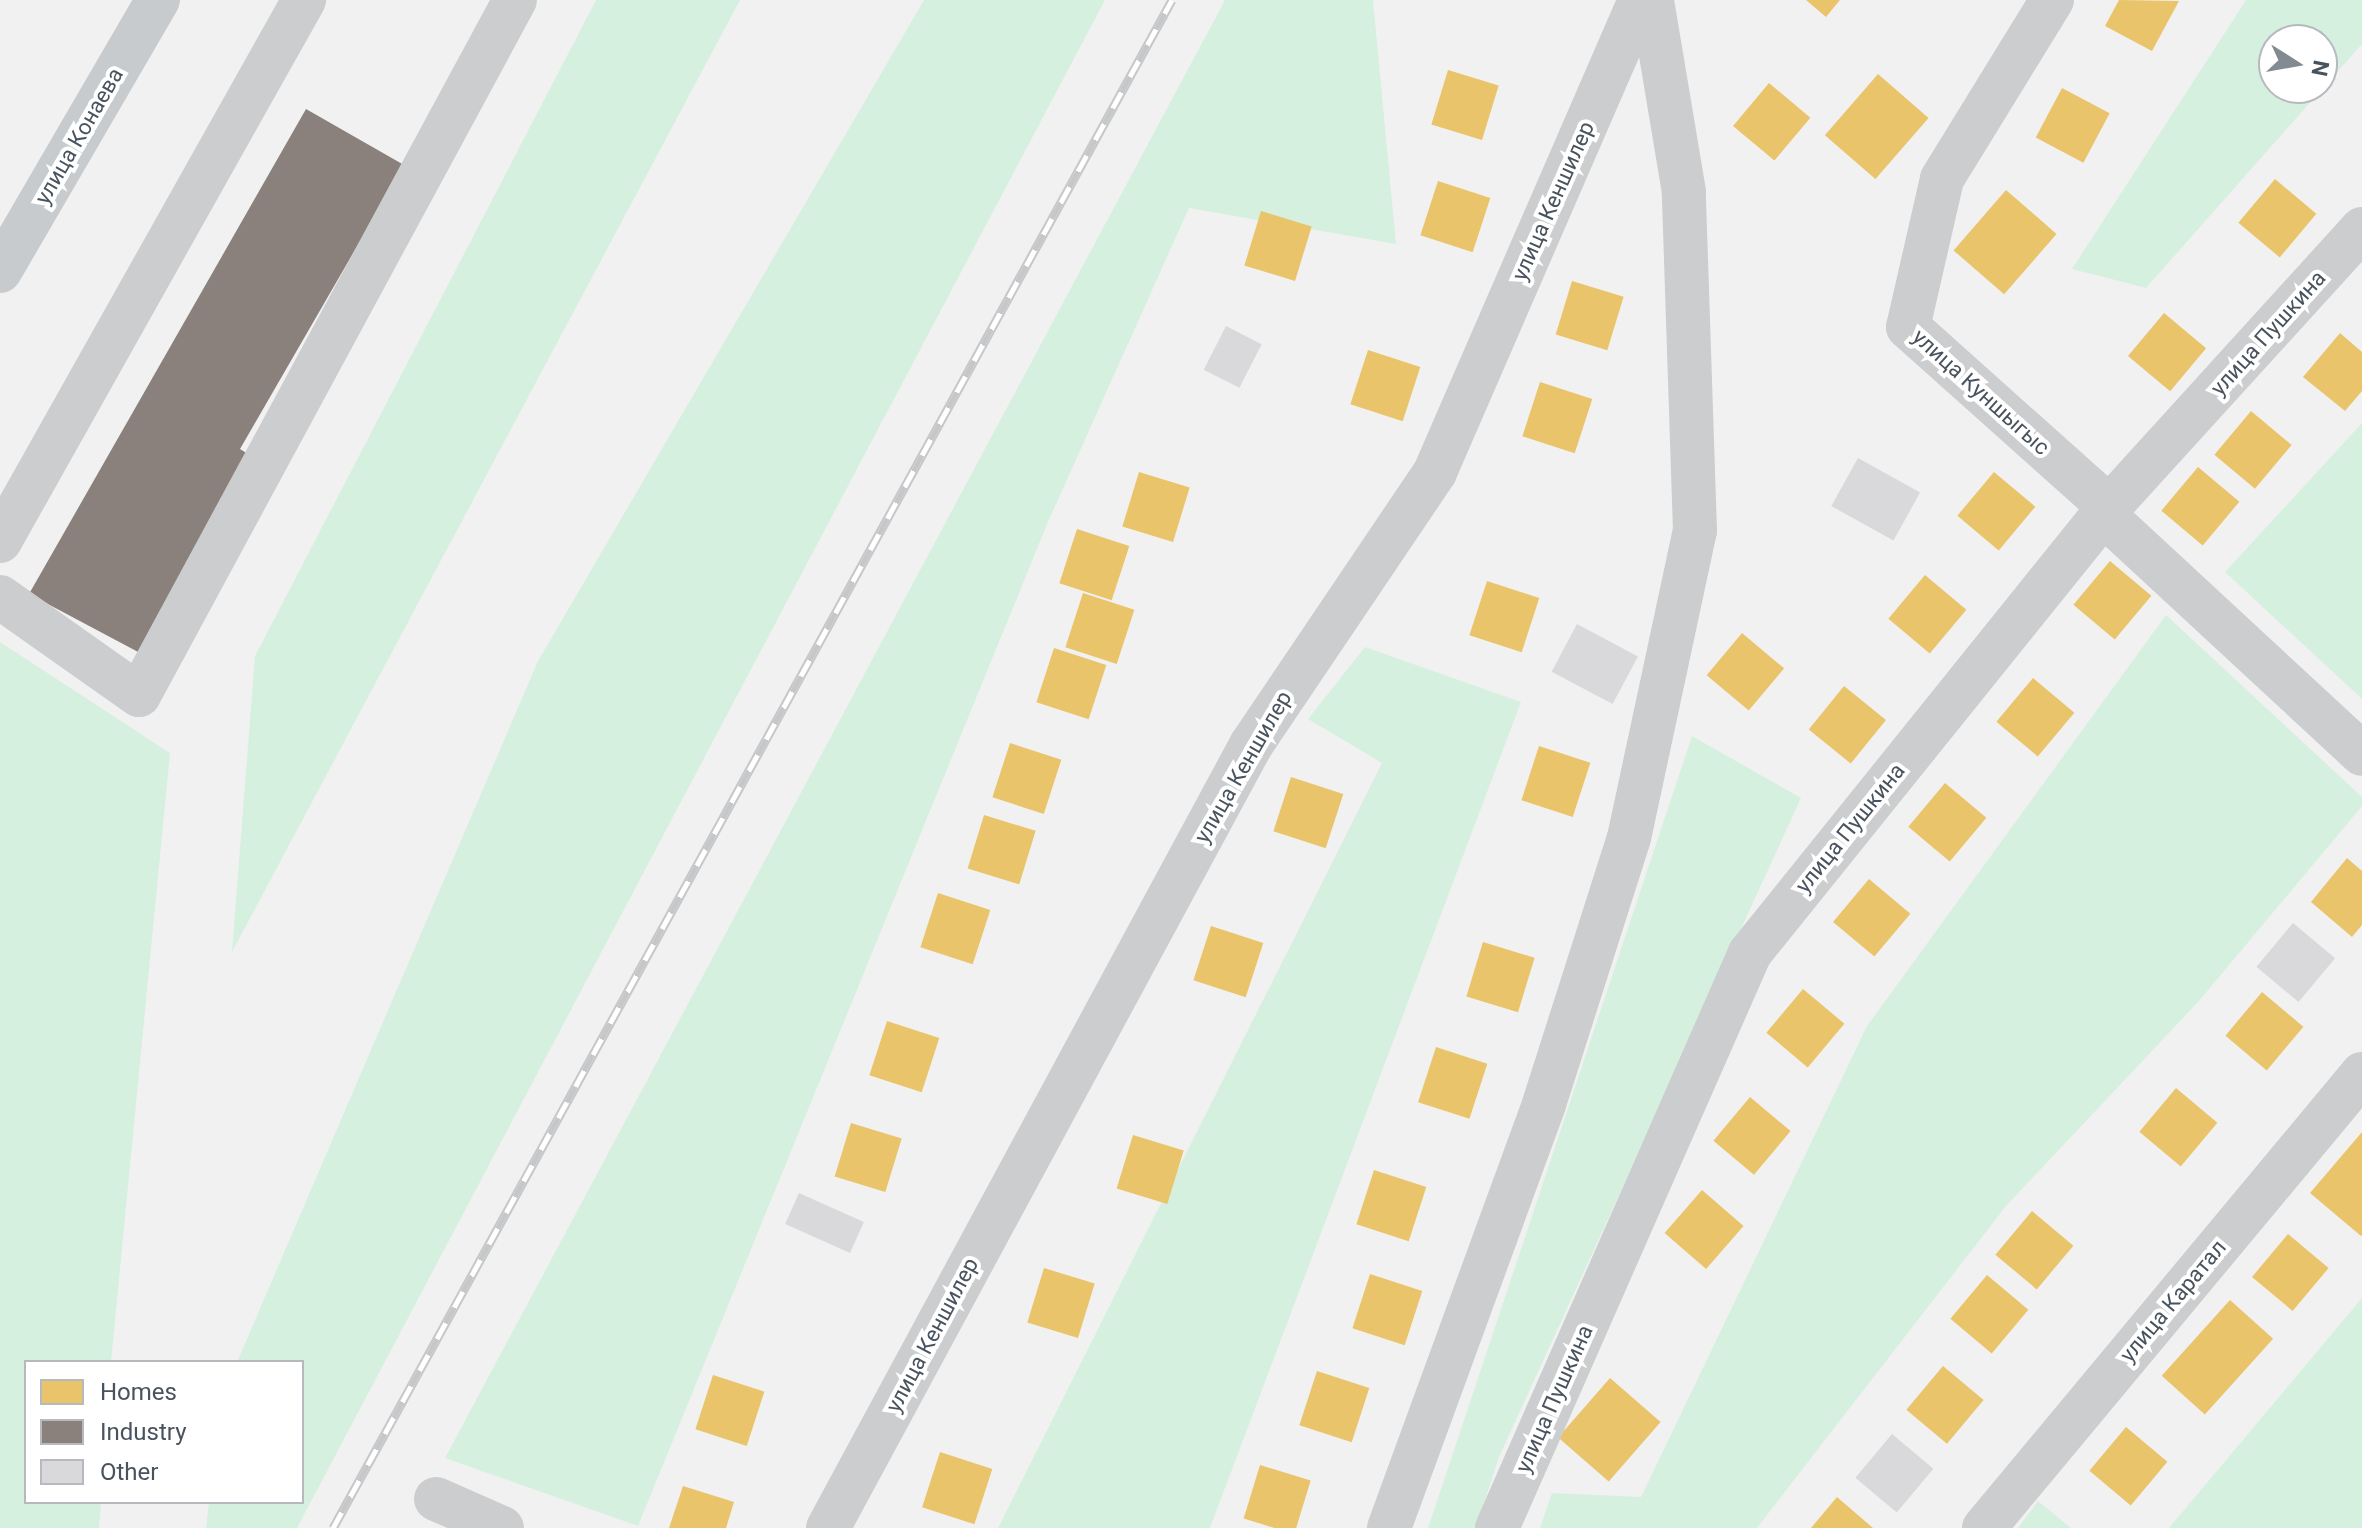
<!DOCTYPE html>
<html>
<head>
<meta charset="utf-8">
<style>
  body { margin:0 }
  #map { position:relative; width:2362px; height:1528px; overflow:hidden; background:#f2f1f1; font-family:Roboto,sans-serif }
  div>[style] { position:absolute }
  [style*='--x'] { left:calc(var(--x)*1px); top:calc(var(--y)*1px); width:calc(var(--w)*1px); rotate:calc(var(--a)*1deg) }
  .green>* { inset:0; background:#d6f0e0 }
  .homes>* { inset:0; background:#e9c46a; transform-origin:0 0 }
  .industry>* { inset:0; background:#8a817c }
  .building>* { inset:0; background:#d9d9db; transform-origin:0 0 }
  .minor>* { height:44px; margin:-22px; padding:0 22px; transform-origin:22px; border-radius:22px; background:#cbcdcf }
  .major>* { height:44px; margin:-22px; padding:0 22px; transform-origin:22px; border-radius:22px; background:#c7cbce }
  .rail>* { height:9px; margin-top:-4.5px; transform-origin:0; background:repeating-linear-gradient(90deg,#fff 0 18px,#c6c7c9 0 36px); box-sizing:border-box; border-block:2px solid #c6c7c9 }
  span { translate:-50% -50%; white-space:nowrap; text-align:center; line-height:1.15; -webkit-text-stroke:8px #fff; paint-order:stroke }
  .street-label { font-size:22px; color:#48535e }
  .legend { position:absolute; left:24px; top:1360px; width:280px; height:144px; box-sizing:border-box; background:#fff; border:2px solid #b6babf; margin:0; padding:10px 14px; list-style:none; font-size:24px; color:#48535e }
  .legend li { display:flex; align-items:center; gap:16px; height:40px }
  .legend b { width:40px; border:2px solid #b6babf }
  .north { position:absolute; left:2258px; top:24px; width:80px; height:80px; box-sizing:border-box; background:#fff; border:2px solid #b6babf; border-radius:50%; rotate:101deg; font-size:22px; font-weight:700; line-height:32px; text-align:center; color:#48535e }
  .north::after { content:''; display:block; margin:auto; width:28px; height:36px; background:#848a91; clip-path:polygon(50% 0,100% 100%,50% 72%,0 100%) }
</style>
</head>
<body>
<div id="map">
  <div class="green">
    <i style="clip-path:polygon(596px 0,740px 0,232px 952px,255px 656px)"></i>
    <i style="clip-path:polygon(924px 0,1105px 0,297px 1528px,206px 1528px,209px 1502px,302px 1502px,302px 1362px,237px 1362px,538px 661px)"></i>
    <i style="clip-path:polygon(1225px 0,1373px 0,1396px 244px,1189px 208px,1048px 522px,638px 1526px,445px 1458px)"></i>
    <i style="clip-path:polygon(evenodd,2246px 0,2362px 0,2362px 44px,2146px 288px,2072px 269px,2246px 0,2274px 40px,2322px 40px,2322px 88px,2274px 88px,2274px 40px)"></i>
    <i style="clip-path:polygon(2362px 423px,2362px 699px,2225px 572px)"></i>
    <i style="clip-path:polygon(2166px 615px,2362px 797px,2362px 806px,2199px 1001px,2006px 1206px,1757px 1528px,1540px 1528px,1552px 1493px,1641px 1497px,1867px 1026px)"></i>
    <i style="clip-path:polygon(0 642px,170px 753px,111px 1362px,26px 1362px,26px 1502px,101px 1502px,99px 1528px,0 1528px)"></i>
    <i style="clip-path:polygon(1365px 647px,1521px 702px,1210px 1528px,998px 1528px,1382px 763px,1308px 719px)"></i>
    <i style="clip-path:polygon(1692px 736px,1801px 798px,1499px 1457px,1476px 1528px,1428px 1528px)"></i>
    <i style="clip-path:polygon(2362px 1298px,2362px 1528px,2169px 1528px)"></i>
    <i style="clip-path:polygon(2038px 1501px,2071px 1528px,2018px 1528px)"></i>
  </div>
  <div class="homes">
    <i style="clip-path:polygon(1806px 0,1840px 0,1826px 17px)"></i>
    <i style="clip-path:polygon(2119px 0,2179px 1px,2152px 51px,2105px 26px)"></i>
    <i style="left:1448px;top:70px;width:53px;height:57px;rotate:17deg"></i>
    <i style="left:1878px;top:74px;width:67px;height:81px;rotate:41deg"></i>
    <i style="left:1769px;top:83px;width:54px;height:56px;rotate:40deg"></i>
    <i style="left:2062px;top:88px;width:54px;height:56px;rotate:28deg"></i>
    <i style="left:2275px;top:179px;width:54px;height:57px;rotate:40deg"></i>
    <i style="left:1438px;top:181px;width:55px;height:57px;rotate:18deg"></i>
    <i style="left:2006px;top:190px;width:67px;height:80px;rotate:41deg"></i>
    <i style="left:1261px;top:211px;width:53px;height:57px;rotate:17deg"></i>
    <i style="left:1572px;top:281px;width:54px;height:56px;rotate:17deg"></i>
    <i style="left:2164px;top:313px;width:55px;height:56px;rotate:40deg"></i>
    <i style="clip-path:polygon(2340px 333px,2362px 352px,2362px 391px,2345px 411px,2303px 377px)"></i>
    <i style="left:1368px;top:350px;width:55px;height:57px;rotate:18deg"></i>
    <i style="left:1540px;top:382px;width:55px;height:57px;rotate:18deg"></i>
    <i style="left:2251px;top:411px;width:53px;height:57px;rotate:40deg"></i>
    <i style="left:2198px;top:467px;width:54px;height:57px;rotate:40deg"></i>
    <i style="left:1139px;top:472px;width:53px;height:57px;rotate:17deg"></i>
    <i style="left:1994px;top:472px;width:54px;height:57px;rotate:40deg"></i>
    <i style="left:1077px;top:529px;width:55px;height:57px;rotate:18deg"></i>
    <i style="left:2110px;top:561px;width:54px;height:57px;rotate:40deg"></i>
    <i style="left:1925px;top:575px;width:54px;height:57px;rotate:40deg"></i>
    <i style="left:1487px;top:581px;width:55px;height:57px;rotate:18deg"></i>
    <i style="left:1083px;top:593px;width:54px;height:57px;rotate:18deg"></i>
    <i style="left:1742px;top:633px;width:55px;height:55px;rotate:40deg"></i>
    <i style="left:1054px;top:648px;width:55px;height:57px;rotate:18deg"></i>
    <i style="left:2033px;top:678px;width:54px;height:57px;rotate:40deg"></i>
    <i style="left:1844px;top:686px;width:54px;height:56px;rotate:39deg"></i>
    <i style="left:1010px;top:743px;width:54px;height:57px;rotate:18deg"></i>
    <i style="left:1539px;top:746px;width:54px;height:57px;rotate:18deg"></i>
    <i style="left:1291px;top:777px;width:55px;height:57px;rotate:18deg"></i>
    <i style="left:1945px;top:783px;width:54px;height:57px;rotate:40deg"></i>
    <i style="left:984px;top:815px;width:54px;height:56px;rotate:17deg"></i>
    <i style="clip-path:polygon(2347px 858px,2362px 871px,2362px 925px,2352px 937px,2311px 902px)"></i>
    <i style="left:1869px;top:879px;width:54px;height:56px;rotate:40deg"></i>
    <i style="left:938px;top:893px;width:55px;height:57px;rotate:18deg"></i>
    <i style="left:1211px;top:926px;width:55px;height:57px;rotate:18deg"></i>
    <i style="left:1483px;top:942px;width:54px;height:57px;rotate:17deg"></i>
    <i style="left:1803px;top:989px;width:54px;height:57px;rotate:40deg"></i>
    <i style="left:2262px;top:992px;width:54px;height:57px;rotate:40deg"></i>
    <i style="left:887px;top:1021px;width:55px;height:57px;rotate:18deg"></i>
    <i style="left:1436px;top:1047px;width:54px;height:58px;rotate:18deg"></i>
    <i style="left:2176px;top:1088px;width:54px;height:57px;rotate:40deg"></i>
    <i style="left:1750px;top:1097px;width:53px;height:57px;rotate:40deg"></i>
    <i style="left:851px;top:1123px;width:53px;height:56px;rotate:17deg"></i>
    <i style="clip-path:polygon(2362px 1132px,2362px 1235px,2361px 1236px,2310px 1193px)"></i>
    <i style="left:1133px;top:1135px;width:53px;height:56px;rotate:17deg"></i>
    <i style="left:1374px;top:1170px;width:55px;height:57px;rotate:18deg"></i>
    <i style="left:1702px;top:1190px;width:55px;height:57px;rotate:41deg"></i>
    <i style="left:2032px;top:1211px;width:54px;height:57px;rotate:40deg"></i>
    <i style="left:2288px;top:1234px;width:53px;height:56px;rotate:40deg"></i>
    <i style="left:1044px;top:1268px;width:53px;height:57px;rotate:17deg"></i>
    <i style="left:1370px;top:1274px;width:55px;height:57px;rotate:18deg"></i>
    <i style="left:1987px;top:1275px;width:54px;height:57px;rotate:40deg"></i>
    <i style="left:2230px;top:1300px;width:58px;height:102px;rotate:42deg"></i>
    <i style="left:1943px;top:1366px;width:53px;height:57px;rotate:40deg"></i>
    <i style="left:1317px;top:1371px;width:55px;height:57px;rotate:18deg"></i>
    <i style="left:713px;top:1375px;width:54px;height:57px;rotate:18deg"></i>
    <i style="left:1610px;top:1378px;width:67px;height:79px;rotate:41deg"></i>
    <i style="left:2126px;top:1427px;width:54px;height:57px;rotate:40deg"></i>
    <i style="left:940px;top:1452px;width:55px;height:58px;rotate:18deg"></i>
    <i style="left:1260px;top:1465px;width:53px;height:56px;rotate:17deg"></i>
    <i style="clip-path:polygon(683px 1486px,734px 1502px,726px 1528px,669px 1528px)"></i>
    <i style="clip-path:polygon(1837px 1497px,1873px 1528px,1811px 1528px)"></i>
  </div>
  <div class="industry">
    <i style="clip-path:polygon(306px 109px,404px 165px,240px 449px,248px 454px,140px 653px,29px 594px)"></i>
  </div>
  <div class="building">
    <i style="left:1226px;top:326px;width:40px;height:49px;rotate:27deg"></i>
    <i style="left:1858px;top:458px;width:71px;height:55px;rotate:29deg"></i>
    <i style="left:1577px;top:624px;width:69px;height:54px;rotate:28deg"></i>
    <i style="left:2293px;top:923px;width:55px;height:57px;rotate:40deg"></i>
    <i style="left:799px;top:1193px;width:71px;height:34px;rotate:24deg"></i>
    <i style="left:1892px;top:1434px;width:54px;height:57px;rotate:40deg"></i>
  </div>
  <div class="minor">
    <i style="--x:2052;--y:0;--w:210;--a:121.6"></i>
    <i style="--x:1942;--y:179;--w:152;--a:102.9"></i>
    <i style="--x:1908;--y:327;--w:270;--a:41.8"></i>
    <i style="--x:2103;--y:514;--w:353;--a:42.8"></i>
    <i style="--x:0;--y:541;--w:621;--a:-60.67"></i>
    <i style="--x:0;--y:597;--w:170;--a:35.2"></i>
    <i style="--x:139;--y:695;--w:790;--a:-61.59"></i>
    <i style="--x:436;--y:1499;--w:72;--a:23.7"></i>
    <i style="--x:828;--y:1528;--w:890;--a:-61.62"></i>
    <i style="--x:1251;--y:745;--w:329;--a:-56"></i>
    <i style="--x:1435;--y:472;--w:515;--a:-66.52"></i>
    <i style="--x:1389;--y:1528;--w:451;--a:-69.9"></i>
    <i style="--x:1544;--y:1104;--w:279;--a:-72.3"></i>
    <i style="--x:1629;--y:838;--w:314;--a:-77.9"></i>
    <i style="--x:1695;--y:531;--w:339;--a:-91.9"></i>
    <i style="--x:1684;--y:192;--w:195;--a:-99.5"></i>
    <i style="--x:1497;--y:1528;--w:628;--a:-66.25"></i>
    <i style="--x:1750;--y:953;--w:573;--a:-51.17"></i>
    <i style="--x:2109;--y:507;--w:376;--a:-47.7"></i>
    <i style="--x:1984;--y:1528;--w:591;--a:-50.22"></i>
  </div>
  <div class="major">
    <i style="--x:0;--y:271;--w:314;--a:-59.8"></i>
  </div>
  <div class="rail">
    <i style="--x:333;--y:1528;--w:1743;--a:-61.23"></i>
  </div>
  <div class="street-label">
    <span style="left:79px;top:136px;rotate:-60deg">улица Конаева</span>
    <span style="left:1553px;top:201px;rotate:-66deg">улица Кеншилер</span>
    <span style="left:2268px;top:333px;rotate:-48deg">улица Пушкина</span>
    <span style="left:1981px;top:392px;rotate:42deg">улица Куншыгыс</span>
    <span style="left:1243px;top:767px;rotate:-60deg">улица Кеншилер</span>
    <span style="left:1850px;top:828px;rotate:-51deg">улица Пушкина</span>
    <span style="left:2173px;top:1301px;rotate:-50deg">улица Каратал</span>
    <span style="left:932px;top:1335px;rotate:-62deg">улица Кеншилер</span>
    <span style="left:1554px;top:1399px;rotate:-66deg">улица Пушкина</span>
  </div>
  <ul class="legend">
  <li><b style="height:22px;background:#e9c46a"></b>Homes</li>
  <li><b style="height:22px;background:#8a817c"></b>Industry</li>
  <li><b style="height:22px;background:#d9d9db"></b>Other</li>
  </ul>
  <div class="north">N</div>
</div>
</body>
</html>
